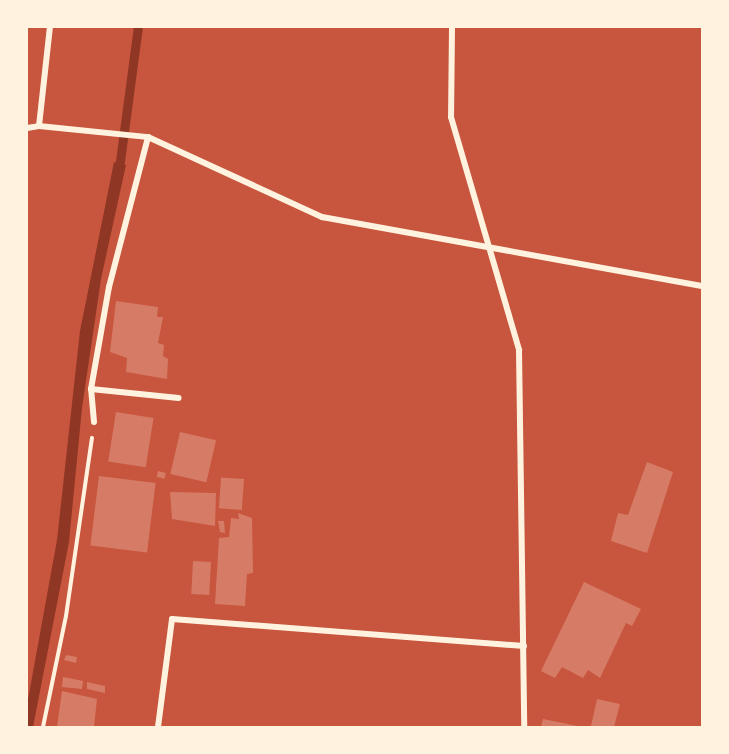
<!DOCTYPE html>
<html>
<head>
<meta charset="utf-8">
<style>
  body { margin:0 }
  #map { position:relative; width:729px; height:754px; overflow:hidden; background:#c8553d; font-family:Georgia,serif }
  div>[style] { position:absolute }
  [style*='--x'] { left:calc(var(--x)*1px); top:calc(var(--y)*1px); width:calc(var(--w)*1px); rotate:calc(var(--a)*1deg) }
  .water>* { inset:0; background:#8f3625 }
  .stream>* { height:9px; margin:-4.5px; padding:0 4.5px; transform-origin:4.5px; border-radius:4.5px; background:#8f3625 }
  .building>* { inset:0; background:#d67c66; transform-origin:0 0 }
  .path>* { height:4px; margin:-2px; padding:0 2px; transform-origin:2px; border-radius:2px; background:#fff3e0 }
  .minor>* { height:6px; margin:-3px; padding:0 3px; transform-origin:3px; border-radius:3px; background:#fff3e0 }
  span { translate:-50% -50%; white-space:nowrap; text-align:center; line-height:1.15; -webkit-text-stroke:6px #fff3e0; paint-order:stroke }
  .frame { position:absolute; inset:0; border:28px solid #fff3e0; pointer-events:none }
</style>
</head>
<body>
<div id="map">
  <div class="water">
    <i style="clip-path:polygon(114px 162px,126px 165px,101px 279px,82px 408px,69px 542px,33px 727px,27px 727px,27px 705px,57px 540px,80px 331px)"></i>
  </div>
  <div class="stream">
    <i style="--x:118;--y:176;--w:150;--a:-82.4"></i>
  </div>
  <div class="building">
    <i style="clip-path:polygon(116px 301px,158px 307px,157px 317px,163px 317px,158px 343px,164px 345px,163px 356px,168px 359px,167px 379px,126px 372px,127px 358px,110px 352px)"></i>
    <i style="left:116px;top:412px;width:38px;height:50px;rotate:9deg"></i>
    <i style="left:180px;top:432px;width:37px;height:43px;rotate:13deg"></i>
    <i style="clip-path:polygon(647px 462px,673px 472px,647px 553px,611px 541px,618px 513px,628px 515px)"></i>
    <i style="left:158px;top:471px;width:8px;height:6px;rotate:14deg"></i>
    <i style="left:99px;top:476px;width:57px;height:70px;rotate:7deg"></i>
    <i style="left:244px;top:479px;width:31px;height:23px;rotate:94deg"></i>
    <i style="clip-path:polygon(170px 492px,216px 493px,215px 526px,172px 519px)"></i>
    <i style="clip-path:polygon(238px 513px,252px 518px,253px 573px,247px 574px,245px 606px,215px 604px,219px 538px,229px 537px,231px 518px,239px 519px)"></i>
    <i style="clip-path:polygon(218px 521px,224px 521px,225px 533px,220px 532px)"></i>
    <i style="left:193px;top:561px;width:18px;height:33px;rotate:3deg"></i>
    <i style="clip-path:polygon(584px 582px,641px 609px,632px 626px,626px 623px,600px 678px,588px 670px,583px 678px,562px 667px,555px 678px,541px 671px)"></i>
    <i style="clip-path:polygon(66px 655px,77px 657px,76px 663px,64px 660px)"></i>
    <i style="clip-path:polygon(63px 677px,83px 681px,82px 689px,62px 687px)"></i>
    <i style="clip-path:polygon(87px 682px,105px 686px,105px 693px,87px 689px)"></i>
    <i style="clip-path:polygon(62px 691px,97px 699px,94px 727px,57px 727px)"></i>
    <i style="clip-path:polygon(597px 699px,620px 704px,614px 727px,591px 726px)"></i>
    <i style="clip-path:polygon(543px 719px,578px 726px,578px 727px,541px 727px)"></i>
  </div>
  <div class="path">
    <i style="--x:43;--y:727;--w:113;--a:-78.3"></i>
    <i style="--x:66;--y:616;--w:180;--a:-81.7"></i>
  </div>
  <div class="minor">
    <i style="--x:452;--y:27;--w:90;--a:90.6"></i>
    <i style="--x:451;--y:117;--w:243;--a:73.7"></i>
    <i style="--x:519;--y:350;--w:377;--a:89.2"></i>
    <i style="--x:39;--y:126;--w:100;--a:-83.7"></i>
    <i style="--x:27;--y:128;--w:12;--a:-9"></i>
    <i style="--x:39;--y:126;--w:110;--a:5.8"></i>
    <i style="--x:148;--y:137;--w:192;--a:24.7"></i>
    <i style="--x:322;--y:217;--w:386;--a:10.3"></i>
    <i style="--x:91;--y:389;--w:88;--a:5.8"></i>
    <i style="--x:94;--y:422;--w:33;--a:-95"></i>
    <i style="--x:91;--y:389;--w:104;--a:-80"></i>
    <i style="--x:109;--y:287;--w:155;--a:-75.4"></i>
    <i style="--x:158;--y:727;--w:109;--a:-82.6"></i>
    <i style="--x:172;--y:619;--w:353;--a:4.4"></i>
  </div>
  <div class="frame"></div>
</div>
</body>
</html>
